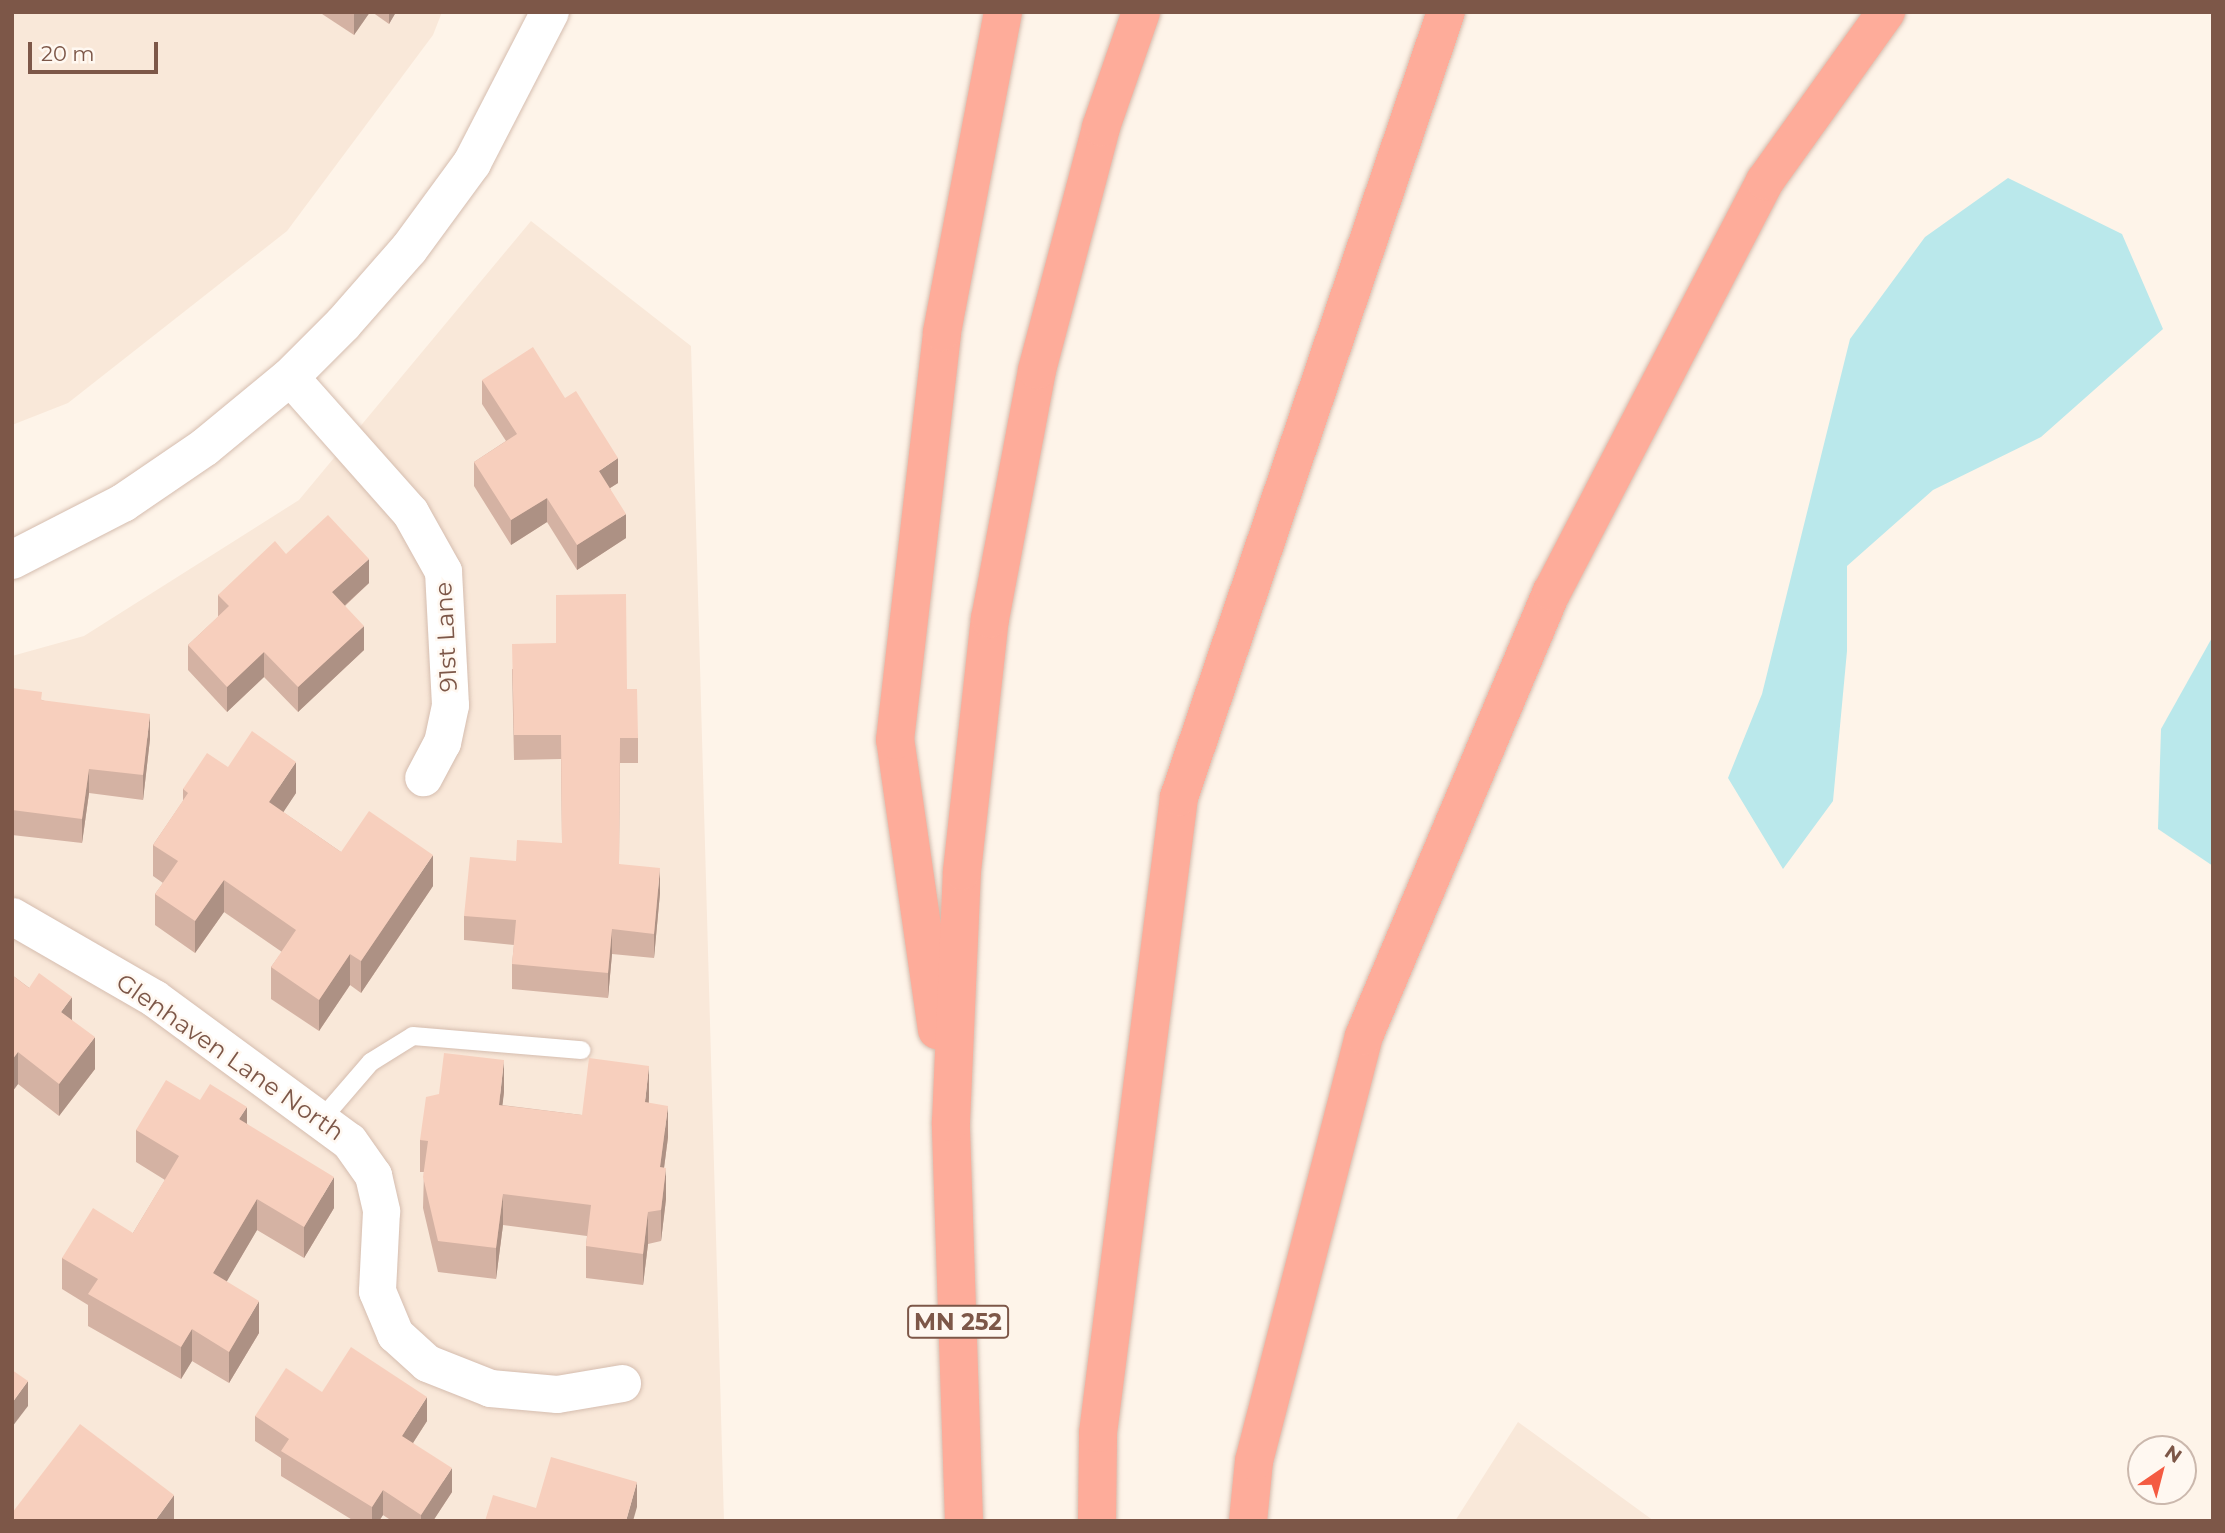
<!DOCTYPE html>
<html>
<head>
<meta charset="utf-8">
<style>
  body { margin:0 }
  #map { position:relative; width:2225px; height:1533px; overflow:hidden; background:#fef4e9; font-family:Montserrat,sans-serif }
  div>[style] { position:absolute }
  [style*='--x'] { left:calc(var(--x)*1px); top:calc(var(--y)*1px); width:calc(var(--w)*1px); rotate:calc(var(--a)*1deg) }
  .residential>* { inset:0; background:#f9e8d9 }
  .water>* { inset:0; background:#bae8eb }
  .roads { filter:drop-shadow(0 0 2px #d5bdaf) drop-shadow(0 0 2px #d5bdaf) }
  .service>* { height:18px; margin:-9px; padding:0 9px; transform-origin:9px; border-radius:9px; background:#fff }
  .minor>* { height:37px; margin:-18.5px; padding:0 18.5px; transform-origin:18.5px; border-radius:18.5px; background:#fff }
  .tertiary>* { height:38px; margin:-19px; padding:0 19px; transform-origin:19px; border-radius:19px; background:#fff }
  .motorway>* { height:38px; margin:-19px; padding:0 19px; transform-origin:19px; border-radius:19px; background:#feac9a }
  .wall>* { inset:0; background:#d4b2a3 }
  .shaded-wall>* { inset:0; background:#ad9184 }
  .building>* { inset:0; background:#f7cfbd }
  span { translate:-50% -50%; white-space:nowrap; text-align:center; line-height:1.15; -webkit-text-stroke:5px #fff8f1; paint-order:stroke }
  .shield-label span { padding:2px 5px; background:#fff8f1; border:2px solid; border-radius:5px; -webkit-text-stroke-width:0 }
  .shield-label { font-size:23px; color:#7d5748; font-weight:700 }
  .street-label { font-size:24px; color:#7d5748 }
  .frame { position:absolute; inset:0; border:14px solid #7d5748; pointer-events:none }
  .north { position:absolute; left:2127px; top:1435px; width:70px; height:70px; box-sizing:border-box; background:#fff8f1; border:2px solid #cbb8ad; border-radius:50%; rotate:35deg; font-size:19px; font-weight:700; line-height:28px; text-align:center; color:#7d5748 }
  .north::after { content:''; display:block; margin:auto; width:24px; height:32px; background:#f45b42; clip-path:polygon(50% 0,100% 100%,50% 72%,0 100%) }
  .scale { position:absolute; left:28px; top:42px; width:130px; height:32px; box-sizing:border-box; border:4px solid #7d5748; border-top:0; padding-left:9px; font-size:21px; line-height:24px; white-space:nowrap; color:#7d5748; -webkit-text-stroke:5px #fff8f1; paint-order:stroke }
</style>
</head>
<body>
<div id="map">
  <div class="residential">
    <i style="clip-path:polygon(12px 12px,442px 12px,433px 35px,287px 231px,68px 403px,12px 425px)"></i>
    <i style="clip-path:polygon(531px 221px,691px 346px,724px 1521px,12px 1521px,12px 656px,84px 636px,299px 500px)"></i>
    <i style="clip-path:polygon(1518px 1422px,1654px 1521px,1455px 1521px)"></i>
  </div>
  <div class="water">
    <i style="clip-path:polygon(2008px 178px,2122px 234px,2163px 329px,2041px 437px,1933px 490px,1847px 566px,1847px 651px,1833px 801px,1783px 869px,1728px 778px,1762px 694px,1850px 339px,1925px 237px)"></i>
    <i style="clip-path:polygon(2213px 636px,2213px 866px,2158px 829px,2161px 729px)"></i>
  </div>
  <div class="roads">
    <div class="service">
      <i style="--x:320;--y:1121;--w:78;--a:-49.2"></i>
      <i style="--x:371;--y:1062;--w:49;--a:-31.8"></i>
      <i style="--x:413;--y:1036;--w:169;--a:4.8"></i>
    </div>
    <div class="minor">
      <i style="--x:290;--y:377;--w:181;--a:48.4"></i>
      <i style="--x:410;--y:512;--w:68;--a:60.8"></i>
      <i style="--x:443;--y:571;--w:134;--a:87"></i>
      <i style="--x:450;--y:705;--w:38;--a:102"></i>
      <i style="--x:442;--y:742;--w:40;--a:118"></i>
      <i style="--x:12;--y:916;--w:164;--a:30"></i>
      <i style="--x:154;--y:998;--w:242;--a:36.3"></i>
      <i style="--x:349;--y:1141;--w:42;--a:54.8"></i>
      <i style="--x:373;--y:1175;--w:37;--a:77"></i>
      <i style="--x:381;--y:1211;--w:80;--a:92.9"></i>
      <i style="--x:377;--y:1291;--w:47;--a:67.3"></i>
      <i style="--x:395;--y:1334;--w:43;--a:42.2"></i>
      <i style="--x:427;--y:1363;--w:68;--a:21.6"></i>
      <i style="--x:490;--y:1388;--w:67;--a:5.1"></i>
      <i style="--x:557;--y:1394;--w:66;--a:-9.6"></i>
    </div>
    <div class="tertiary">
      <i style="--x:12;--y:560;--w:125;--a:-27.2"></i>
      <i style="--x:123;--y:503;--w:99;--a:-34.3"></i>
      <i style="--x:205;--y:447;--w:110;--a:-39.5"></i>
      <i style="--x:290;--y:377;--w:75;--a:-45"></i>
      <i style="--x:343;--y:324;--w:100;--a:-48.7"></i>
      <i style="--x:409;--y:249;--w:107;--a:-53.8"></i>
      <i style="--x:472;--y:163;--w:170;--a:-62.7"></i>
    </div>
    <div class="motorway">
      <i style="--x:937;--y:1030;--w:293;--a:-98.2"></i>
      <i style="--x:895;--y:740;--w:411;--a:-83.4"></i>
      <i style="--x:942;--y:332;--w:326;--a:-79.2"></i>
      <i style="--x:964;--y:1521;--w:399;--a:-91.9"></i>
      <i style="--x:951;--y:1122;--w:251;--a:-87.5"></i>
      <i style="--x:962;--y:871;--w:254;--a:-83.7"></i>
      <i style="--x:990;--y:619;--w:253;--a:-79.3"></i>
      <i style="--x:1037;--y:370;--w:251;--a:-75.2"></i>
      <i style="--x:1101;--y:127;--w:122;--a:-70.8"></i>
      <i style="--x:1097;--y:1521;--w:88;--a:-89.3"></i>
      <i style="--x:1098;--y:1433;--w:641;--a:-82.74"></i>
      <i style="--x:1179;--y:797;--w:829;--a:-71.22"></i>
      <i style="--x:1248;--y:1521;--w:60;--a:-84.3"></i>
      <i style="--x:1254;--y:1461;--w:439;--a:-75.5"></i>
      <i style="--x:1364;--y:1036;--w:482;--a:-67.1"></i>
      <i style="--x:1552;--y:592;--w:463;--a:-62.6"></i>
      <i style="--x:1765;--y:181;--w:208;--a:-54.4"></i>
    </div>
  </div>
  <div class="wall">
    <i style="clip-path:polygon(319px 12px,370px 12px,354px 35px)"></i>
    <i style="clip-path:polygon(372px 12px,396px 12px,389px 24px)"></i>
    <i style="clip-path:polygon(482px 380px,618px 483px,610px 488px,626px 538px,577px 570px,547px 522px,511px 545px,474px 486px,474px 462px,506px 441px,482px 404px)"></i>
    <i style="clip-path:polygon(286px 554px,369px 583px,345px 606px,364px 650px,298px 712px,264px 677px,227px 712px,188px 670px,188px 645px,218px 617px,218px 595px)"></i>
    <i style="clip-path:polygon(512px 669px,627px 689px,638px 738px,638px 763px,620px 763px,619px 864px,660px 893px,654px 958px,612px 954px,608px 998px,512px 989px,512px 964px,514px 945px,464px 940px,464px 916px,516px 861px,562px 843px,561px 759px,514px 760px)"></i>
    <i style="clip-path:polygon(12px 688px,42px 700px,150px 739px,143px 800px,89px 793px,82px 843px,12px 835px)"></i>
    <i style="clip-path:polygon(228px 767px,296px 793px,283px 812px,341px 852px,433px 886px,361px 993px,350px 985px,319px 1031px,271px 999px,271px 967px,282px 952px,224px 912px,195px 953px,155px 925px,155px 894px,163px 883px,153px 876px,153px 845px,183px 801px,183px 789px)"></i>
    <i style="clip-path:polygon(12px 975px,72px 1020px,95px 1069px,59px 1116px,18px 1084px,12px 1092px)"></i>
    <i style="clip-path:polygon(504px 1092px,502px 1105px,582px 1115px,649px 1098px,649px 1103px,668px 1137px,664px 1168px,666px 1199px,661px 1241px,648px 1244px,643px 1285px,586px 1278px,586px 1246px,587px 1236px,503px 1225px,496px 1279px,438px 1272px,423px 1208px,424px 1172px,420px 1172px,420px 1140px)"></i>
    <i style="clip-path:polygon(200px 1100px,247px 1124px,334px 1208px,304px 1258px,257px 1230px,226px 1282px,259px 1333px,229px 1383px,192px 1361px,181px 1379px,88px 1326px,88px 1305px,62px 1289px,62px 1258px,133px 1233px,165px 1180px,136px 1162px,136px 1130px)"></i>
    <i style="clip-path:polygon(322px 1392px,427px 1421px,413px 1443px,452px 1492px,433px 1521px,392px 1521px,383px 1515px,379px 1521px,354px 1521px,281px 1476px,281px 1458px,255px 1441px,255px 1416px)"></i>
  </div>
  <div class="shaded-wall">
    <i style="clip-path:polygon(354px 12px,370px 12px,354px 35px)"></i>
    <i style="clip-path:polygon(389px 12px,396px 12px,389px 24px)"></i>
    <i style="clip-path:polygon(618px 458px,618px 483px,599px 495px,599px 471px)"></i>
    <i style="clip-path:polygon(547px 498px,547px 522px,511px 545px,511px 520px)"></i>
    <i style="clip-path:polygon(626px 514px,626px 538px,577px 570px,577px 545px)"></i>
    <i style="clip-path:polygon(369px 559px,369px 583px,332px 617px,332px 592px)"></i>
    <i style="clip-path:polygon(364px 626px,364px 650px,298px 712px,298px 687px)"></i>
    <i style="clip-path:polygon(264px 652px,264px 677px,227px 712px,227px 687px)"></i>
    <i style="clip-path:polygon(150px 714px,150px 739px,143px 800px,143px 775px)"></i>
    <i style="clip-path:polygon(296px 762px,296px 793px,269px 834px,269px 802px)"></i>
    <i style="clip-path:polygon(89px 769px,89px 793px,82px 843px,82px 819px)"></i>
    <i style="clip-path:polygon(433px 855px,433px 886px,361px 993px,361px 961px)"></i>
    <i style="clip-path:polygon(660px 868px,660px 893px,654px 958px,654px 934px)"></i>
    <i style="clip-path:polygon(224px 880px,224px 912px,195px 953px,195px 921px)"></i>
    <i style="clip-path:polygon(612px 929px,612px 954px,608px 998px,608px 973px)"></i>
    <i style="clip-path:polygon(350px 954px,350px 985px,319px 1031px,319px 1000px)"></i>
    <i style="clip-path:polygon(72px 997px,72px 1029px,61px 1012px)"></i>
    <i style="clip-path:polygon(95px 1037px,95px 1069px,59px 1116px,59px 1084px)"></i>
    <i style="clip-path:polygon(18px 1052px,18px 1084px,12px 1092px,12px 1060px)"></i>
    <i style="clip-path:polygon(504px 1060px,504px 1092px,499px 1136px,499px 1105px)"></i>
    <i style="clip-path:polygon(649px 1066px,649px 1098px,645px 1134px,645px 1102px)"></i>
    <i style="clip-path:polygon(668px 1106px,668px 1137px,660px 1199px,660px 1167px)"></i>
    <i style="clip-path:polygon(247px 1107px,247px 1138px,239px 1119px)"></i>
    <i style="clip-path:polygon(666px 1168px,666px 1199px,661px 1241px,661px 1210px)"></i>
    <i style="clip-path:polygon(334px 1177px,334px 1208px,304px 1258px,304px 1227px)"></i>
    <i style="clip-path:polygon(503px 1194px,503px 1225px,496px 1279px,496px 1248px)"></i>
    <i style="clip-path:polygon(257px 1199px,257px 1230px,213px 1305px,213px 1273px)"></i>
    <i style="clip-path:polygon(648px 1212px,648px 1244px,643px 1285px,643px 1254px)"></i>
    <i style="clip-path:polygon(259px 1301px,259px 1333px,229px 1383px,229px 1352px)"></i>
    <i style="clip-path:polygon(192px 1329px,192px 1361px,181px 1379px,181px 1347px)"></i>
    <i style="clip-path:polygon(28px 1381px,28px 1406px,12px 1427px,12px 1403px)"></i>
    <i style="clip-path:polygon(427px 1397px,427px 1421px,402px 1460px,402px 1436px)"></i>
    <i style="clip-path:polygon(452px 1468px,452px 1492px,433px 1521px,421px 1521px,421px 1515px)"></i>
    <i style="clip-path:polygon(637px 1482px,637px 1507px,633px 1521px,626px 1521px)"></i>
    <i style="clip-path:polygon(383px 1490px,383px 1515px,379px 1521px,372px 1521px,372px 1507px)"></i>
    <i style="clip-path:polygon(174px 1495px,174px 1520px,155px 1521px)"></i>
  </div>
  <div class="building">
    <i style="clip-path:polygon(533px 347px,565px 398px,576px 391px,618px 458px,599px 471px,626px 514px,577px 545px,547px 498px,511px 520px,474px 462px,517px 434px,482px 380px)"></i>
    <i style="clip-path:polygon(328px 515px,369px 559px,332px 592px,364px 626px,298px 687px,264px 652px,227px 687px,188px 645px,229px 606px,218px 595px,275px 541px,286px 554px)"></i>
    <i style="clip-path:polygon(626px 594px,627px 689px,637px 689px,638px 738px,620px 738px,619px 864px,660px 868px,654px 934px,612px 929px,608px 973px,512px 964px,516px 920px,464px 916px,470px 857px,516px 861px,517px 840px,562px 843px,561px 735px,514px 735px,512px 644px,556px 643px,556px 595px)"></i>
    <i style="clip-path:polygon(12px 688px,42px 692px,41px 700px,150px 714px,143px 775px,89px 769px,82px 819px,12px 810px)"></i>
    <i style="clip-path:polygon(252px 731px,296px 762px,269px 802px,341px 852px,369px 811px,433px 855px,361px 961px,350px 954px,319px 1000px,271px 967px,296px 930px,224px 880px,195px 921px,155px 894px,178px 861px,153px 845px,188px 793px,183px 789px,207px 753px,228px 767px)"></i>
    <i style="clip-path:polygon(39px 973px,72px 997px,61px 1012px,95px 1037px,59px 1084px,18px 1052px,12px 1060px,12px 975px,29px 988px)"></i>
    <i style="clip-path:polygon(444px 1053px,504px 1060px,499px 1105px,582px 1115px,589px 1058px,649px 1066px,645px 1102px,668px 1106px,660px 1167px,666px 1168px,661px 1210px,648px 1212px,643px 1254px,586px 1246px,591px 1205px,503px 1194px,496px 1248px,438px 1241px,423px 1177px,428px 1141px,420px 1140px,426px 1097px,439px 1094px)"></i>
    <i style="clip-path:polygon(166px 1080px,200px 1100px,210px 1084px,247px 1107px,239px 1119px,334px 1177px,304px 1227px,257px 1199px,213px 1273px,259px 1301px,229px 1352px,192px 1329px,181px 1347px,88px 1294px,98px 1279px,62px 1258px,93px 1208px,133px 1233px,179px 1156px,136px 1130px)"></i>
    <i style="clip-path:polygon(351px 1347px,427px 1397px,402px 1436px,452px 1468px,421px 1515px,383px 1490px,372px 1507px,281px 1451px,289px 1439px,255px 1416px,286px 1368px,322px 1392px)"></i>
    <i style="clip-path:polygon(12px 1370px,28px 1381px,12px 1403px)"></i>
    <i style="clip-path:polygon(80px 1424px,174px 1495px,155px 1521px,12px 1521px,12px 1513px)"></i>
    <i style="clip-path:polygon(551px 1457px,637px 1482px,626px 1521px,485px 1521px,493px 1495px,536px 1508px)"></i>
  </div>
  <div class="shield-label">
    <span style="left:958px;top:1322px">MN 252</span>
  </div>
  <div class="street-label">
    <span style="left:446px;top:637px;rotate:-93deg">91st Lane</span>
    <span style="left:230px;top:1057px;rotate:35deg">Glenhaven Lane North</span>
  </div>
  <div class="frame"></div>
  <div class="north">N</div>
  <div class="scale">20 m</div>
</div>
</body>
</html>
